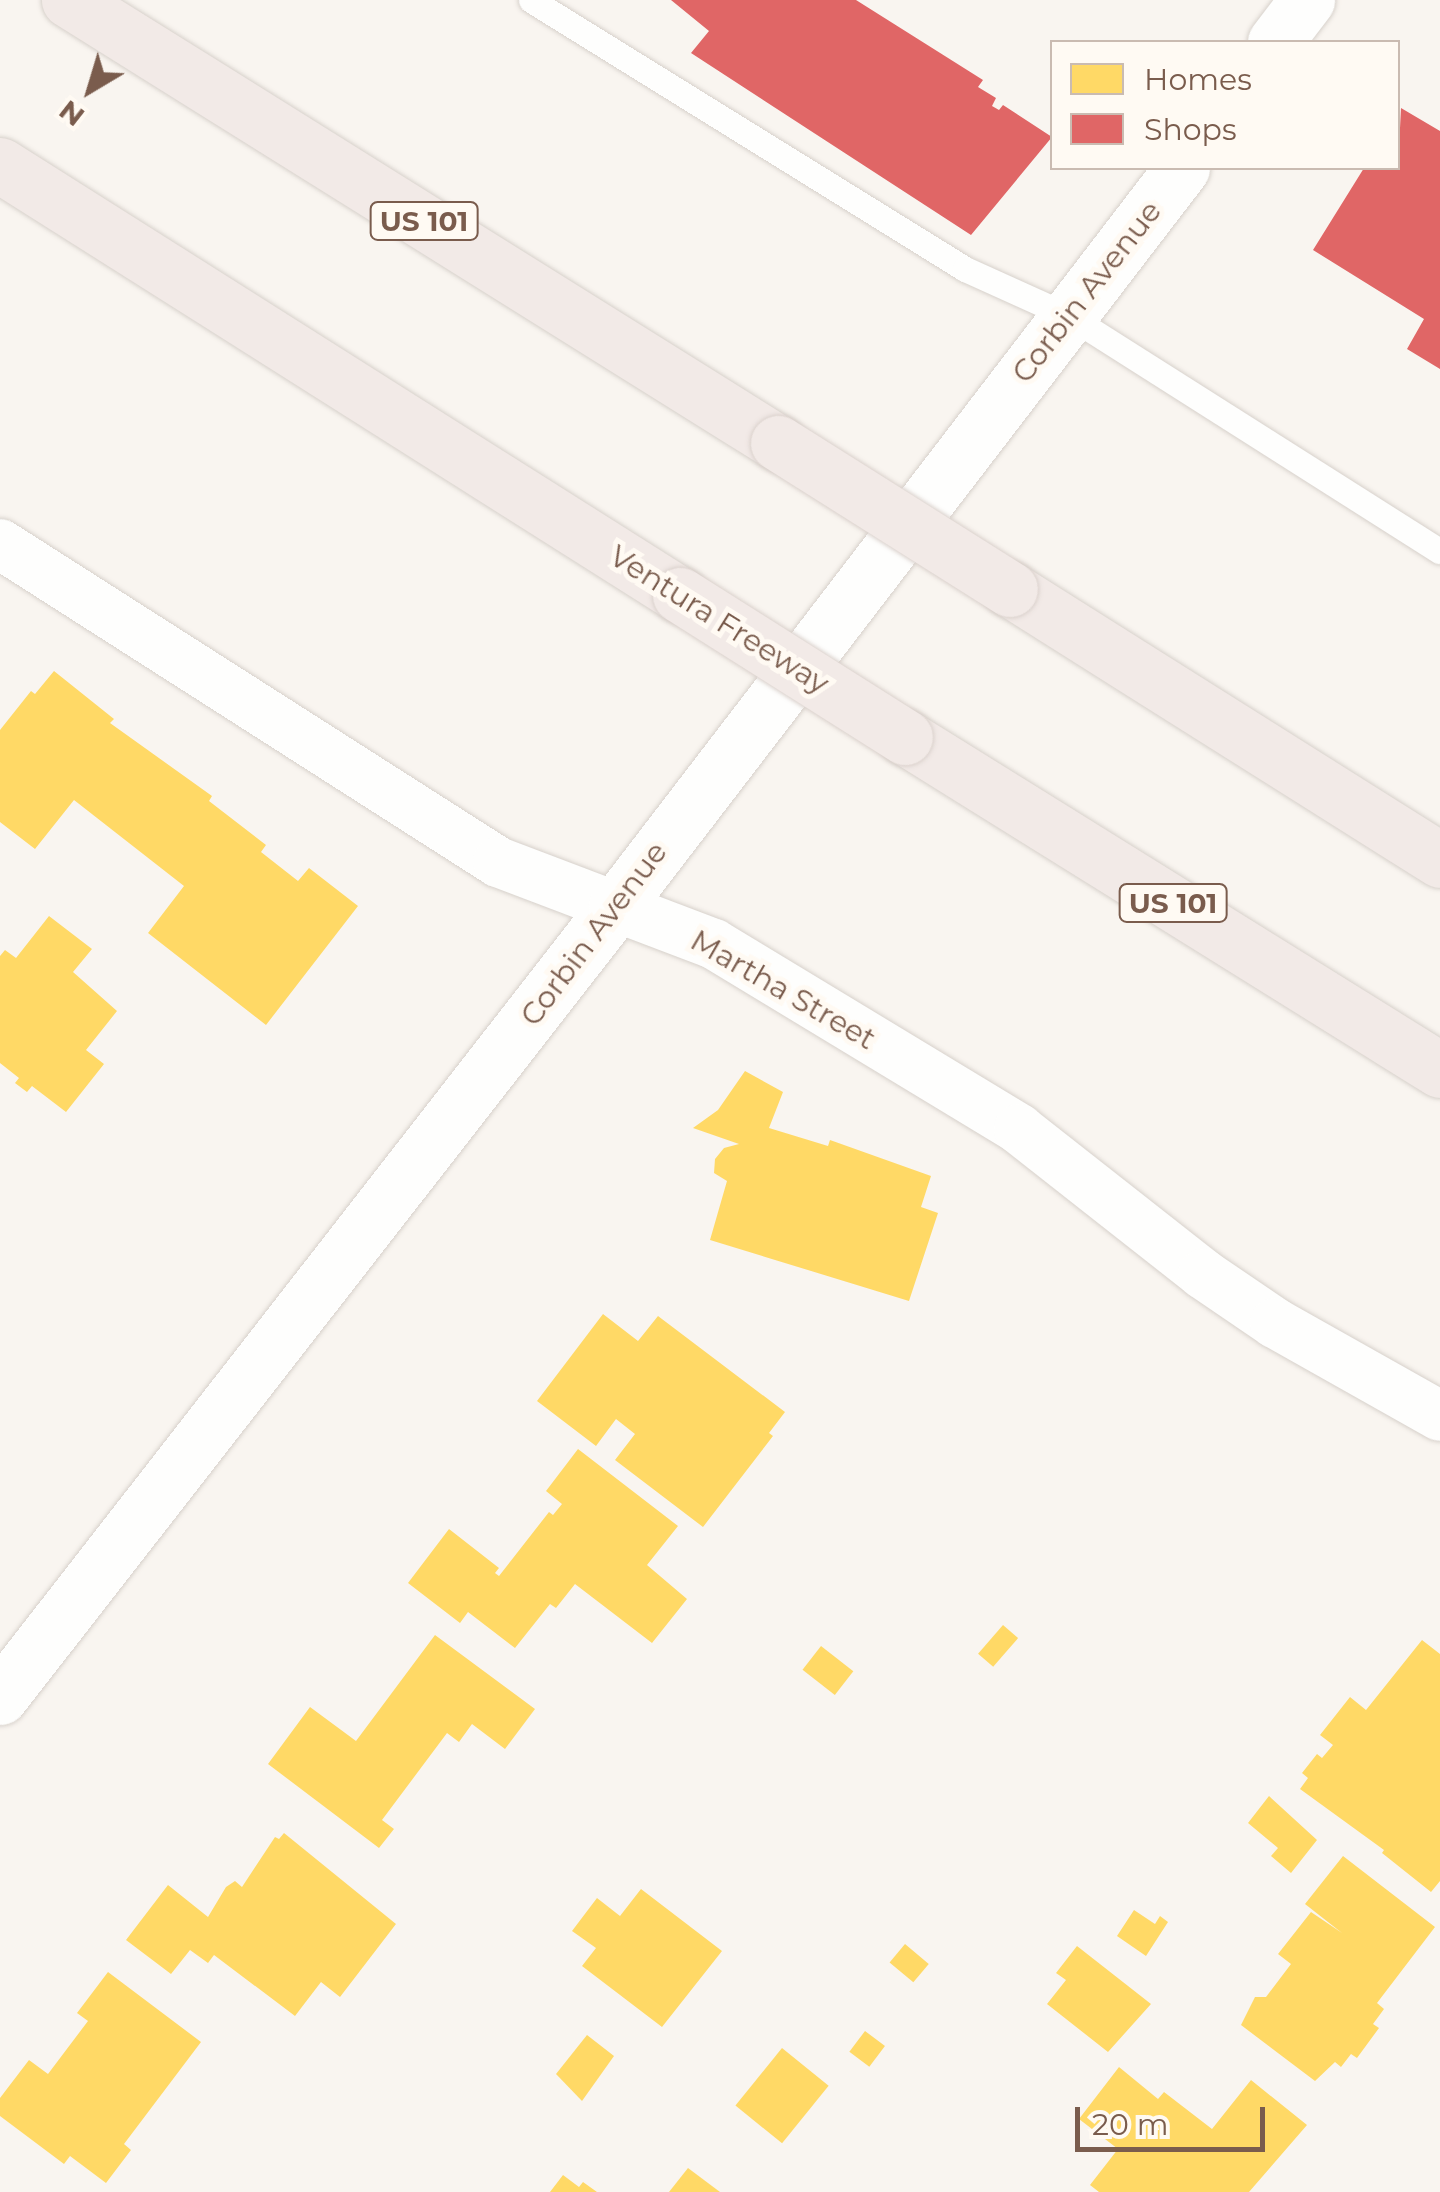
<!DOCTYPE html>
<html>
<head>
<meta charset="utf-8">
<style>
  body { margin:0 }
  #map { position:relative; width:1440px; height:2192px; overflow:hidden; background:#f9f5f0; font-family:Montserrat,sans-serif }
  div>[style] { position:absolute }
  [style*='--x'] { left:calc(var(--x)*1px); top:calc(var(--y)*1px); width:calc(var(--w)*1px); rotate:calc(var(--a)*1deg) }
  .homes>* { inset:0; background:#ffd966; transform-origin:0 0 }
  .shops>* { inset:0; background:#e06666 }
  .roads { filter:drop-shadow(0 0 2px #d7d1cb) drop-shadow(0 0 2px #d7d1cb) }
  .lane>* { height:25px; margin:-12.5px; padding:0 12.5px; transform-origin:12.5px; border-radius:12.5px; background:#fefefd }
  .street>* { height:50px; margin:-25px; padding:0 25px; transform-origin:25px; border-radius:25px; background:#fefefd }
  .secondary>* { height:55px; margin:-27.5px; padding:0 27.5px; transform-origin:27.5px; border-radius:27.5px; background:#fefefd }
  .highway>* { height:55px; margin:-27.5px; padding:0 27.5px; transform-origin:27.5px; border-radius:27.5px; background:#f2eae7 }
  .bridges { filter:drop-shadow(0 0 2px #dad1cc) drop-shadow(0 0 2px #dad1cc) }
  .highway-bridge>* { height:55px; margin:-27.5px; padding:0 27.5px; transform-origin:27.5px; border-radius:27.5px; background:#f2eae7 }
  span { translate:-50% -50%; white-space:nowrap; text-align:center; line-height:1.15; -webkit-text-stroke:10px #fffaf3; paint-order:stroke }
  .shield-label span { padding:2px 8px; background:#fffaf3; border:2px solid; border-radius:8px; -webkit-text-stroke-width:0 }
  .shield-label { font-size:28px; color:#7a5c4d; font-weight:700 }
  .street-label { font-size:30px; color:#7a5c4d }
  .legend { position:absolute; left:1050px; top:40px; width:350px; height:130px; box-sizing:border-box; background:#fffaf3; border:2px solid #cabbb1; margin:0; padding:12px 18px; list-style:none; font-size:30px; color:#7a5c4d }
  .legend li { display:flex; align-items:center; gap:20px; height:50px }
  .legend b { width:50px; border:2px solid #cabbb1 }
  .north { position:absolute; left:40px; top:40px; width:100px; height:100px; -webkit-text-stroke:8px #fffaf3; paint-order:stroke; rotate:218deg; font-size:28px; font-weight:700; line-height:40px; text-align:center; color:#7a5c4d }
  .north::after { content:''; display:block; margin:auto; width:35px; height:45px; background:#7a5c4d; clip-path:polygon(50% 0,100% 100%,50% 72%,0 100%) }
  .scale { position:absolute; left:1075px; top:2107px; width:190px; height:45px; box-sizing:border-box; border:5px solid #7a5c4d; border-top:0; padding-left:12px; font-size:30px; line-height:35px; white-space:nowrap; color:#7a5c4d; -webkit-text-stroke:8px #fffaf3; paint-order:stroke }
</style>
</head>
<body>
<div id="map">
  <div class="homes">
    <i style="clip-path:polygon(54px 671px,114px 719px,110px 723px,212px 796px,209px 801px,266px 845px,261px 852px,298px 881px,309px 868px,358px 906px,266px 1025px,148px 933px,184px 886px,74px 800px,35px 849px,0 822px,0 730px,31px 691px,35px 694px)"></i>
    <i style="clip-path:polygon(49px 916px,92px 949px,73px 972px,117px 1011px,86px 1050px,104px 1064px,66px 1112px,32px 1086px,27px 1092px,15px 1083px,19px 1078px,0 1063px,0 956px,5px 950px,16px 958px)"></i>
    <i style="clip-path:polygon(745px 1071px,783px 1092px,769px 1128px,828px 1146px,830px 1140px,931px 1176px,921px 1207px,938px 1213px,909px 1301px,710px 1240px,727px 1181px,714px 1173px,715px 1159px,724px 1148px,739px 1144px,693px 1128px,718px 1110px)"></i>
    <i style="clip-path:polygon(603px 1314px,638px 1341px,658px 1316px,785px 1412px,769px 1433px,773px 1436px,703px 1527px,615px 1460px,635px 1434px,616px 1419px,596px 1446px,537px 1401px)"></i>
    <i style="clip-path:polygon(578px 1449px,678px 1526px,647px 1565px,687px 1599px,652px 1643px,575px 1584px,556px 1608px,550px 1604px,515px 1648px,468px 1612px,460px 1623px,408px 1583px,449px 1529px,499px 1568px,495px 1573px,499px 1576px,549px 1512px,553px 1515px,562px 1504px,546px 1491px)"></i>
    <i style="left:1003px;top:1625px;width:20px;height:38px;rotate:41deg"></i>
    <i style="clip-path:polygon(435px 1635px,535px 1709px,505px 1749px,472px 1724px,459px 1742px,447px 1733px,382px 1820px,394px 1829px,379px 1848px,268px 1764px,310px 1707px,356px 1741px)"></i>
    <i style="clip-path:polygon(1422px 1640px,1440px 1654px,1440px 1881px,1431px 1892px,1382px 1853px,1384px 1850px,1300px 1789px,1308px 1778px,1302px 1773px,1317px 1754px,1322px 1758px,1333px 1745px,1320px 1735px,1350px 1697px,1366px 1710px)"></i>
    <i style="left:821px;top:1646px;width:41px;height:30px;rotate:38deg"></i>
    <i style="clip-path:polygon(1269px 1796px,1317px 1840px,1291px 1873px,1271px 1856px,1278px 1848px,1248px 1823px)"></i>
    <i style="clip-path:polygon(284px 1833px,396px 1924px,340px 1997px,321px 1982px,295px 2016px,214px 1955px,208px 1963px,190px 1950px,171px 1974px,126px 1940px,168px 1885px,208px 1917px,226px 1887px,235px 1881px,242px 1887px,275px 1837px,279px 1839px)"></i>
    <i style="clip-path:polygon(1343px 1856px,1435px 1927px,1377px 2003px,1384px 2009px,1373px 2024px,1379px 2028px,1357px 2058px,1351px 2054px,1341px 2067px,1335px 2062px,1315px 2081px,1241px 2025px,1255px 1997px,1266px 1997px,1291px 1964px,1278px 1954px,1311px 1912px,1342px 1933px,1305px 1904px)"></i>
    <i style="clip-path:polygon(641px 1889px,722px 1951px,662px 2027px,582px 1966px,596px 1948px,572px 1931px,597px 1898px,620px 1916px)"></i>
    <i style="clip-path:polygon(1134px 1910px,1155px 1924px,1160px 1916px,1168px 1922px,1146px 1956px,1117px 1936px)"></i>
    <i style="left:905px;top:1944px;width:31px;height:24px;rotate:40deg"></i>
    <i style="clip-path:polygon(1077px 1946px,1151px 2004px,1108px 2052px,1047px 2004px,1066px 1980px,1056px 1973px)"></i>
    <i style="clip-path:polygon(108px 1972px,201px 2042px,124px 2144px,131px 2150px,106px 2183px,70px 2156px,64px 2164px,0 2116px,0 2098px,29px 2060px,48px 2074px,88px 2021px,77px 2013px)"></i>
    <i style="left:865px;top:2031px;width:25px;height:26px;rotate:37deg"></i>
    <i style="clip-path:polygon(587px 2035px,614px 2056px,582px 2101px,556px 2074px)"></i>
    <i style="left:782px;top:2048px;width:60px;height:74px;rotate:39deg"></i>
    <i style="clip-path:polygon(1119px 2067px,1158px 2099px,1164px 2092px,1212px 2129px,1251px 2080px,1307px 2125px,1249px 2192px,1099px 2192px,1090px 2185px,1118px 2149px,1079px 2119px)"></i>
    <i style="clip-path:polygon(688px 2168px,720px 2192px,669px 2192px)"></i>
    <i style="clip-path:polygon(563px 2175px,579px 2187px,583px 2182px,597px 2192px,550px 2192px)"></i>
  </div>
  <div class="shops">
    <i style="clip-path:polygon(671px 0,856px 0,983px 80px,978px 87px,996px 98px,992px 106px,999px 110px,1003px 105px,1052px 137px,971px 235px,691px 53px,709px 31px)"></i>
    <i style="clip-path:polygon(1401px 108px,1440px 131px,1440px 369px,1407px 349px,1424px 319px,1313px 250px,1364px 168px,1398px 168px)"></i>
  </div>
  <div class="roads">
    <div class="lane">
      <i style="--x:531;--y:0;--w:511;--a:31.79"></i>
      <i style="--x:965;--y:269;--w:114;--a:24.3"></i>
      <i style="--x:1069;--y:316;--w:439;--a:32.4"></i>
    </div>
    <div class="street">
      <i style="--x:0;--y:544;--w:591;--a:32.56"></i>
      <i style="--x:498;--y:862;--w:231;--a:20.8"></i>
      <i style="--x:714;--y:944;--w:357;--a:31.2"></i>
      <i style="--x:1019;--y:1129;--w:234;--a:38.2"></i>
      <i style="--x:1203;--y:1274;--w:87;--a:34.2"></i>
      <i style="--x:1275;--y:1323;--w:189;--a:29.4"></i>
    </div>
    <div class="secondary">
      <i style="--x:1275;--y:42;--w:53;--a:-52.7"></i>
      <i style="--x:0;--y:1697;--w:1003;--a:-52.09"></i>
      <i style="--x:616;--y:906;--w:930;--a:-52.51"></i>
    </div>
    <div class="highway">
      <i style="--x:69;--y:0;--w:836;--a:32"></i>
      <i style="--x:0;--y:165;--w:805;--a:32.31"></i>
      <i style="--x:1010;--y:589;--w:508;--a:32.22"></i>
      <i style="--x:905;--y:737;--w:630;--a:31.9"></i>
    </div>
  </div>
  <div class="bridges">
    <div class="highway-bridge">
      <i style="--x:778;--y:443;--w:274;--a:32.2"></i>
      <i style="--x:680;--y:595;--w:266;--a:32.3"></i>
    </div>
  </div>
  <div class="shield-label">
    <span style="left:424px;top:221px">US 101</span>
    <span style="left:1173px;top:903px">US 101</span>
  </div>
  <div class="street-label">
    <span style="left:1087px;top:292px;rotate:-52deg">Corbin Avenue</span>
    <span style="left:719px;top:620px;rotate:32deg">Ventura Freeway</span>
    <span style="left:594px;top:934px;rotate:-53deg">Corbin Avenue</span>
    <span style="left:783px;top:990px;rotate:30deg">Martha Street</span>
  </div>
  <ul class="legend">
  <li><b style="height:28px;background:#ffd966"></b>Homes</li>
  <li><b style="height:28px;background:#e06666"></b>Shops</li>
  </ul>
  <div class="north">N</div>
  <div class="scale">20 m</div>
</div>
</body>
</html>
